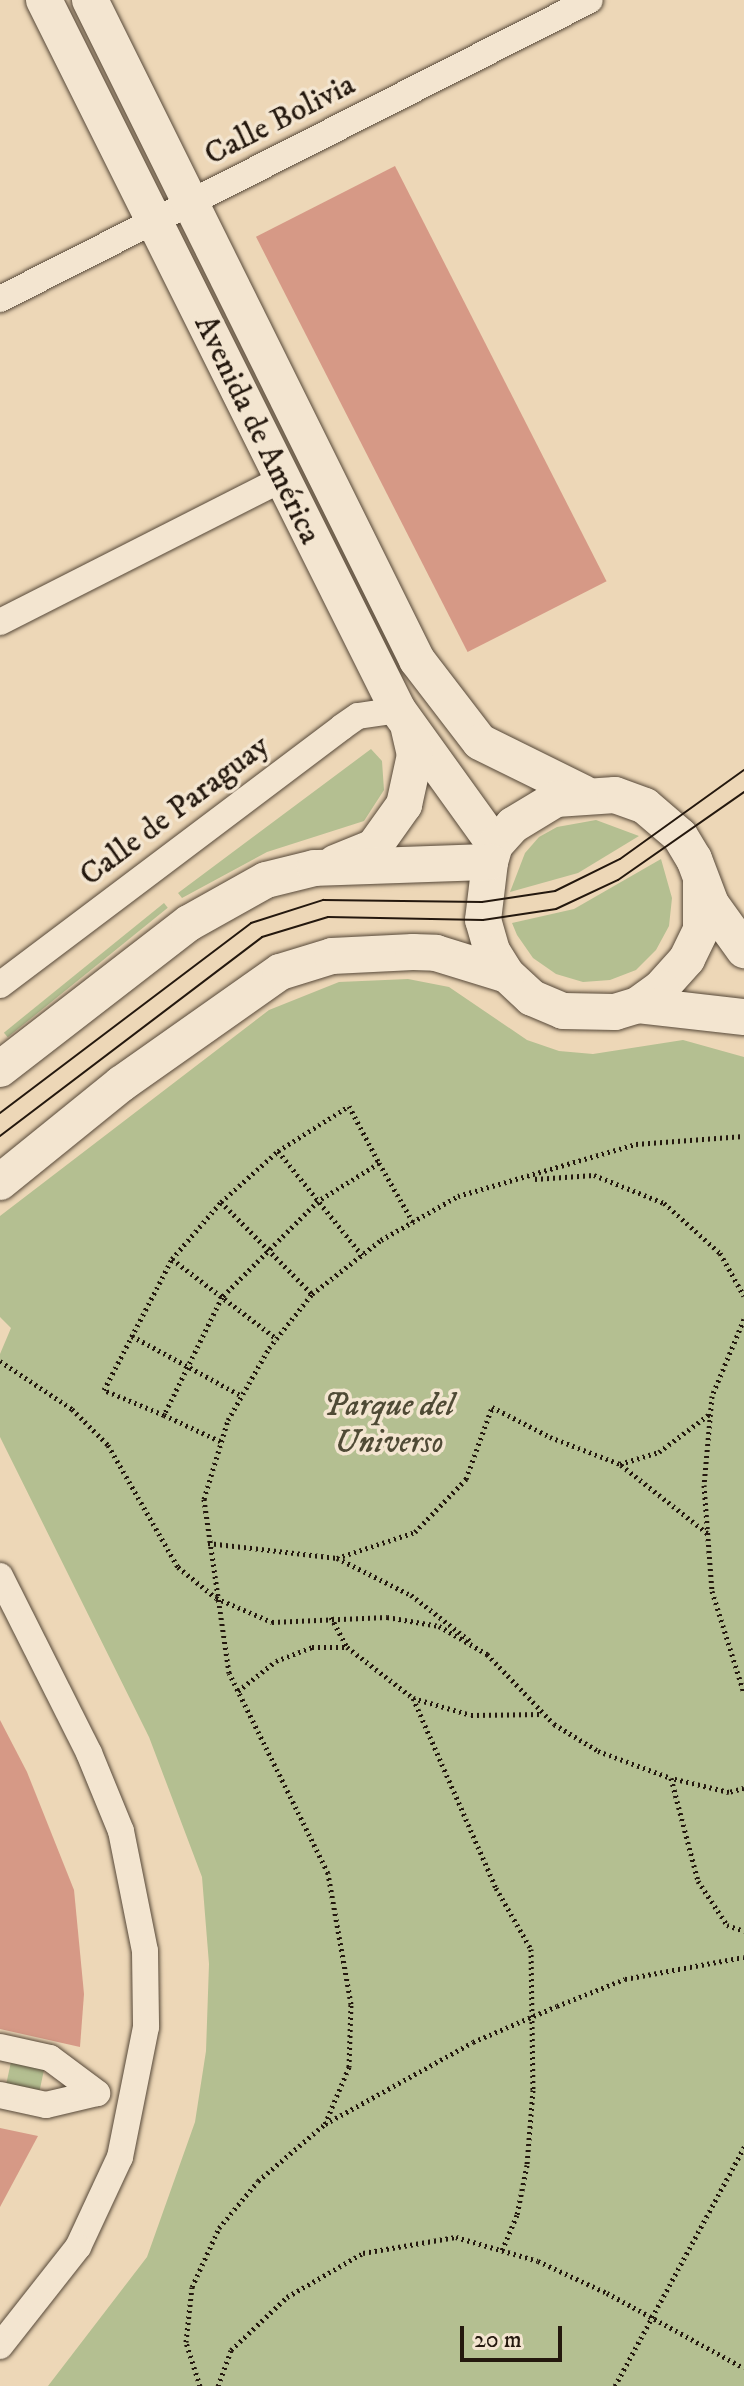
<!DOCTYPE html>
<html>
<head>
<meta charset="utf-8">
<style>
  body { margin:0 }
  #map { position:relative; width:744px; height:2386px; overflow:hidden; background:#edd7b7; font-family:"IM FELL DW Pica",serif }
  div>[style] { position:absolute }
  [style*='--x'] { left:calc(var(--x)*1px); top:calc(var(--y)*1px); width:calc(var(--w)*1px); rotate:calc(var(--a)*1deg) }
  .green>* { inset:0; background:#b4bf91; transform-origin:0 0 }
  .building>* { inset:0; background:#d69986; transform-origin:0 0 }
  .path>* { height:5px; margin-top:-2.5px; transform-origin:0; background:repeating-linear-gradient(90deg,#24180e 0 2px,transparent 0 6px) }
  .roads { filter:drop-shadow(0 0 2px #564838) drop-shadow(0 0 2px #564838) }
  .street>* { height:26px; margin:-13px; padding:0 13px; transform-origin:13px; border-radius:13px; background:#f3e5d0 }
  .secondary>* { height:36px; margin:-18px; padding:0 18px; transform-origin:18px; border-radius:18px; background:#f3e5d0 }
  .tram>* { height:2px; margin:-1px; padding:0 1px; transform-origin:1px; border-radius:1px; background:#24180e }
  span { translate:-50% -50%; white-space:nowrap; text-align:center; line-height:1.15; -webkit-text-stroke:7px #f3e5d0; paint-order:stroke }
  .street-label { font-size:32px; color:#24180e }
  .park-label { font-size:32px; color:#4f4a35; font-style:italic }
  .scale { position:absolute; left:460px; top:2326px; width:102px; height:36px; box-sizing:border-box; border:4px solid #24180e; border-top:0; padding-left:10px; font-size:24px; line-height:28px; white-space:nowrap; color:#24180e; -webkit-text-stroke:6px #f3e5d0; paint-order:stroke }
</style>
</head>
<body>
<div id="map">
  <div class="green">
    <i style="clip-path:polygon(371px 749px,382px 761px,384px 790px,364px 821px,267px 852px,182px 898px,178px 893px)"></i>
    <i style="clip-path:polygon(596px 820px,639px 836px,578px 873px,510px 892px,525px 853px,539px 837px,557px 827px)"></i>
    <i style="clip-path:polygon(661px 859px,672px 898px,669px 926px,656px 950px,636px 970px,610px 980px,583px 982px,556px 974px,533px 958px,517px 935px,512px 923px,574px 909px)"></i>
    <i style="left:164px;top:903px;width:6px;height:206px;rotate:51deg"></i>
    <i style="clip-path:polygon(408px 979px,449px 987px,527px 1040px,559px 1051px,593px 1054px,683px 1040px,744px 1057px,744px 2386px,48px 2386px,147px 2257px,195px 2122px,206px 2051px,209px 1964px,202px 1877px,149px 1737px,0 1437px,0 1354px,11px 1328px,0 1317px,0 1216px,269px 1010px,339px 982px)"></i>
    <i style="left:12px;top:2057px;width:34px;height:34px;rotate:12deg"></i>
  </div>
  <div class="building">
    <i style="left:395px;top:166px;width:466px;height:156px;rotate:63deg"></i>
    <i style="clip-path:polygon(0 1720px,27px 1772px,74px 1890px,84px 1994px,80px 2047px,0 2029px)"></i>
    <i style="clip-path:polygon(0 2128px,38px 2136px,0 2207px)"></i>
  </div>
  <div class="path">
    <i style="--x:349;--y:1106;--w:64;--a:62.2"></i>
    <i style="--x:379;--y:1163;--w:72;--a:148.1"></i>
    <i style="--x:318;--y:1201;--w:136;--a:135"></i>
    <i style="--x:222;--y:1297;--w:131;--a:116.2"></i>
    <i style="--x:164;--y:1415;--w:65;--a:-157.4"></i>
    <i style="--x:104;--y:1390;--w:148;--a:-62.6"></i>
    <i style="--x:172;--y:1259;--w:75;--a:-49.3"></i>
    <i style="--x:221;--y:1202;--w:76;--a:-41.8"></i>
    <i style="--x:278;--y:1151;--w:84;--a:-32.4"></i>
    <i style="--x:278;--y:1151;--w:134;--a:51.1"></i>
    <i style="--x:379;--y:1163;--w:68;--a:60"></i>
    <i style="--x:535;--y:1179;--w:59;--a:-3.9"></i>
    <i style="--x:594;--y:1175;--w:75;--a:21.8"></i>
    <i style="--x:664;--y:1203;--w:75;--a:41.8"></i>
    <i style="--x:720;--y:1253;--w:49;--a:60.8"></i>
    <i style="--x:221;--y:1202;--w:129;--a:45.3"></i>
    <i style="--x:172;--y:1259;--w:132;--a:37.3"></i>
    <i style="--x:744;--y:1319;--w:83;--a:112.6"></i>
    <i style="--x:712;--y:1396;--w:89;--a:95.1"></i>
    <i style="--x:704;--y:1485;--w:106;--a:85.7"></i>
    <i style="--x:712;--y:1591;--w:107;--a:72.6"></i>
    <i style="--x:132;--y:1336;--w:125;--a:28.6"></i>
    <i style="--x:0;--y:1361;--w:87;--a:33.7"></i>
    <i style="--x:72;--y:1409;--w:51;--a:45"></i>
    <i style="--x:108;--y:1445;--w:141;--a:60.2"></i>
    <i style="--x:178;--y:1567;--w:49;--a:39.2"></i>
    <i style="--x:216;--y:1598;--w:61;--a:23.2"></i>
    <i style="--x:272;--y:1622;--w:115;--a:-2.5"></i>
    <i style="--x:387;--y:1617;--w:53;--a:9.8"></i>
    <i style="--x:439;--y:1626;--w:56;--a:30.3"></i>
    <i style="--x:487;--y:1654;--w:97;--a:46.3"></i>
    <i style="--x:554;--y:1724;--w:52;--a:31.5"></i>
    <i style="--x:598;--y:1751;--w:78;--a:20.3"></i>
    <i style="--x:164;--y:1415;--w:64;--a:25"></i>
    <i style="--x:621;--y:1465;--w:110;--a:38.3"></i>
    <i style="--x:208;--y:1543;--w:130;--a:6.6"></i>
    <i style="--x:337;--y:1558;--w:82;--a:-18.4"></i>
    <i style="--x:415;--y:1532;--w:74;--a:-46.1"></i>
    <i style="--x:466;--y:1479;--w:77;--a:-70.1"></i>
    <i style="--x:492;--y:1407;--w:65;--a:27.3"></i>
    <i style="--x:550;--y:1437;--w:75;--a:21.1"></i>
    <i style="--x:620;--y:1464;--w:41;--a:-17.1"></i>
    <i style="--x:659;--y:1452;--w:65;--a:-36.9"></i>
    <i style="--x:337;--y:1558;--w:83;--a:26.6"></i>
    <i style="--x:411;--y:1595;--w:75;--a:37.9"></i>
    <i style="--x:331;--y:1617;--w:34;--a:62"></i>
    <i style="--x:347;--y:1647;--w:83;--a:37.7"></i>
    <i style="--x:413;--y:1698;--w:60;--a:16.3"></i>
    <i style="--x:471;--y:1715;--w:71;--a:-0.8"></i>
    <i style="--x:238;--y:1691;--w:48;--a:-38.3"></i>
    <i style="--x:276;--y:1661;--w:39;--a:-21"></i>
    <i style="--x:312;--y:1647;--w:35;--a:0"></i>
    <i style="--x:413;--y:1698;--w:207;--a:66.4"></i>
    <i style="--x:496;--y:1888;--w:70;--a:60.2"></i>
    <i style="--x:531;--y:1949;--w:141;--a:89.2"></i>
    <i style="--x:533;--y:2090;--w:75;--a:94.6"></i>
    <i style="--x:527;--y:2165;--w:51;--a:101.3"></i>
    <i style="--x:517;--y:2215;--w:39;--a:113"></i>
    <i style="--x:744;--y:1788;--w:16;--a:165"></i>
    <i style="--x:729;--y:1792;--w:60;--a:-166.4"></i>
    <i style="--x:671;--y:1778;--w:106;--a:75.3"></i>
    <i style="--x:698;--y:1881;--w:53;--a:56.6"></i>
    <i style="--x:727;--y:1925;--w:18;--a:19"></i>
    <i style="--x:325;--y:2124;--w:62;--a:-67.2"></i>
    <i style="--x:349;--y:2067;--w:63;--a:-88.2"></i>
    <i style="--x:351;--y:2004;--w:133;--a:-100"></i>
    <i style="--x:328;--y:1873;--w:223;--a:-116.3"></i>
    <i style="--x:229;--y:1673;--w:176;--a:-98.2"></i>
    <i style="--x:204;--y:1499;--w:83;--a:-73.1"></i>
    <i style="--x:228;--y:1420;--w:83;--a:-60.3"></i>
    <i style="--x:269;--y:1348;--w:69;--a:-51.5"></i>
    <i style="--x:312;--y:1294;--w:88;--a:-38"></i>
    <i style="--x:381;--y:1240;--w:89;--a:-29.7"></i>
    <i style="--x:458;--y:1196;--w:185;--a:-16.3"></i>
    <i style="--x:636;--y:1144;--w:108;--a:-4.2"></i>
    <i style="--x:200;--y:2386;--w:46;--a:-107.7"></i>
    <i style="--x:186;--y:2342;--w:55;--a:-83.8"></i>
    <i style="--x:192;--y:2287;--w:65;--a:-65.4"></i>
    <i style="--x:219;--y:2228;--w:61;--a:-50.3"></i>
    <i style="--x:258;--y:2181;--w:88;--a:-40.4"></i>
    <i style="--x:325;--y:2124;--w:169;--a:-29"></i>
    <i style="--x:473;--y:2042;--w:91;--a:-23.2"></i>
    <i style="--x:557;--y:2006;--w:73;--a:-21.7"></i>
    <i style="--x:625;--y:1979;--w:121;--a:-10.5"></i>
    <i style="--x:218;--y:2386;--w:38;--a:-70"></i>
    <i style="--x:231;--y:2350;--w:77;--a:-43.4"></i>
    <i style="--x:287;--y:2297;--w:88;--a:-30.1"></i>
    <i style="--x:363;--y:2253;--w:94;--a:-9.8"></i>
    <i style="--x:456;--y:2237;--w:85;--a:16.3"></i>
    <i style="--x:538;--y:2261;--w:76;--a:24.9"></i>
    <i style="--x:607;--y:2293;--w:156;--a:28.7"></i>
    <i style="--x:615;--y:2386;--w:272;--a:-61.6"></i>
  </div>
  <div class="roads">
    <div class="street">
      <i style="--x:0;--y:299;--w:661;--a:-26.87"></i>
      <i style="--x:0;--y:622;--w:314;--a:-26.9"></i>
      <i style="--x:0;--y:985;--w:428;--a:-37"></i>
      <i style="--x:342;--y:727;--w:19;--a:-35"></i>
      <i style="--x:358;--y:716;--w:40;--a:-8.5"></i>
      <i style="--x:0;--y:1576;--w:198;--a:63.3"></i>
      <i style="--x:89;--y:1753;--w:84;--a:67.7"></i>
      <i style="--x:121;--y:1831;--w:122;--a:78.7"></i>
      <i style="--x:145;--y:1951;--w:76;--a:89.2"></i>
      <i style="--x:146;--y:2027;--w:133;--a:101.3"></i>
      <i style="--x:120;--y:2157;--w:99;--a:115"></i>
      <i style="--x:78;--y:2247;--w:126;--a:128.2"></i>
      <i style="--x:0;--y:2047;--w:51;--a:12.4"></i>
      <i style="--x:50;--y:2058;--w:59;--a:36.7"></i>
      <i style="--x:0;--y:2095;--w:47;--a:12.3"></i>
      <i style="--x:46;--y:2105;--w:52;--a:-13.2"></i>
    </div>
    <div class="secondary">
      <i style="--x:44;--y:0;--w:793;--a:63.5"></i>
      <i style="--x:398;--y:710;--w:166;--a:54.3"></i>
      <i style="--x:90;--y:0;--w:737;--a:63.64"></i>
      <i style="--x:417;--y:660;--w:103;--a:52.5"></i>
      <i style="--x:480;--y:742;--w:115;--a:26.3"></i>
      <i style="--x:335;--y:863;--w:42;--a:-22.3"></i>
      <i style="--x:374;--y:847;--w:52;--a:-54.5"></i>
      <i style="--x:404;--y:805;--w:51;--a:-77.6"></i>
      <i style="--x:415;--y:755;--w:27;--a:-103"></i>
      <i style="--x:701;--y:881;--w:49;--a:90"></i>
      <i style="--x:701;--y:930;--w:32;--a:116"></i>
      <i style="--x:687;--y:959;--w:39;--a:132"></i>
      <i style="--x:661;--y:988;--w:29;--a:144"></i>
      <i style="--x:638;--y:1005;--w:24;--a:163"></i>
      <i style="--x:615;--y:1012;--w:52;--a:-178.9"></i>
      <i style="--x:563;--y:1011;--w:34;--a:-157"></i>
      <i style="--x:532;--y:998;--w:34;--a:-137"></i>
      <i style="--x:507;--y:975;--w:28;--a:-122"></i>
      <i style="--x:492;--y:951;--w:32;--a:-106"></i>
      <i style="--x:483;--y:920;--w:58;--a:-83.1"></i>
      <i style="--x:490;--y:862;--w:18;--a:-74"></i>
      <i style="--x:495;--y:845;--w:27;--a:-48"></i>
      <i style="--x:513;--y:825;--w:50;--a:-31.2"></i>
      <i style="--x:556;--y:799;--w:59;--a:-3.9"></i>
      <i style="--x:615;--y:795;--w:32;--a:20"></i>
      <i style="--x:645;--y:806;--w:46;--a:40.6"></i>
      <i style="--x:680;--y:836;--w:27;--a:59"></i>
      <i style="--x:694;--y:859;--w:48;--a:69.3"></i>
      <i style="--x:711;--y:904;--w:57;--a:54.3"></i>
      <i style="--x:638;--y:1005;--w:107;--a:6.5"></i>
      <i style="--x:0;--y:1069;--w:239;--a:-37.7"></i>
      <i style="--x:189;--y:923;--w:88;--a:-29.2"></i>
      <i style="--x:266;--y:880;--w:50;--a:-13.8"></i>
      <i style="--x:315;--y:868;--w:175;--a:-2"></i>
      <i style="--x:0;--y:1182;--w:156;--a:-39"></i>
      <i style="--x:121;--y:1084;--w:194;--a:-35.2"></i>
      <i style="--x:280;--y:972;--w:54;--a:-17.1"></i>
      <i style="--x:332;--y:956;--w:81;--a:-2.8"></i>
      <i style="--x:413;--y:952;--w:23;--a:2"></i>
      <i style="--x:436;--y:953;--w:74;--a:17.2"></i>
    </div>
  </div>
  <div class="tram">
    <i style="--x:0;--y:1113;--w:315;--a:-37.1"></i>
    <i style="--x:251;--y:923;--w:76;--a:-17.7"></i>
    <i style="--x:323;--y:900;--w:159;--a:0.7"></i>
    <i style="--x:482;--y:902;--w:74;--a:-8.6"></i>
    <i style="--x:555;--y:891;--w:72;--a:-26.2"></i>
    <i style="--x:620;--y:859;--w:153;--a:-35.7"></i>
    <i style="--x:0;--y:1136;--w:329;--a:-37.2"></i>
    <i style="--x:262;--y:937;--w:69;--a:-16.9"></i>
    <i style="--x:328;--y:917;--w:155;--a:1.1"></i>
    <i style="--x:483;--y:920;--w:74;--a:-8.6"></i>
    <i style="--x:556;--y:909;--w:68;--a:-25.1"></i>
    <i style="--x:618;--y:880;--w:154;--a:-34.9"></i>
  </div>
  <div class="street-label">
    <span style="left:280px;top:120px;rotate:-27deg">Calle Bolivia</span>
    <span style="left:257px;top:430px;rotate:64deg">Avenida de América</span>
    <span style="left:175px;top:811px;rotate:-37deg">Calle de Paraguay</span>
  </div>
  <div class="park-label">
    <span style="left:389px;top:1425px">Parque del<br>Universo</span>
  </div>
  <div class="scale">20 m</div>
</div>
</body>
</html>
